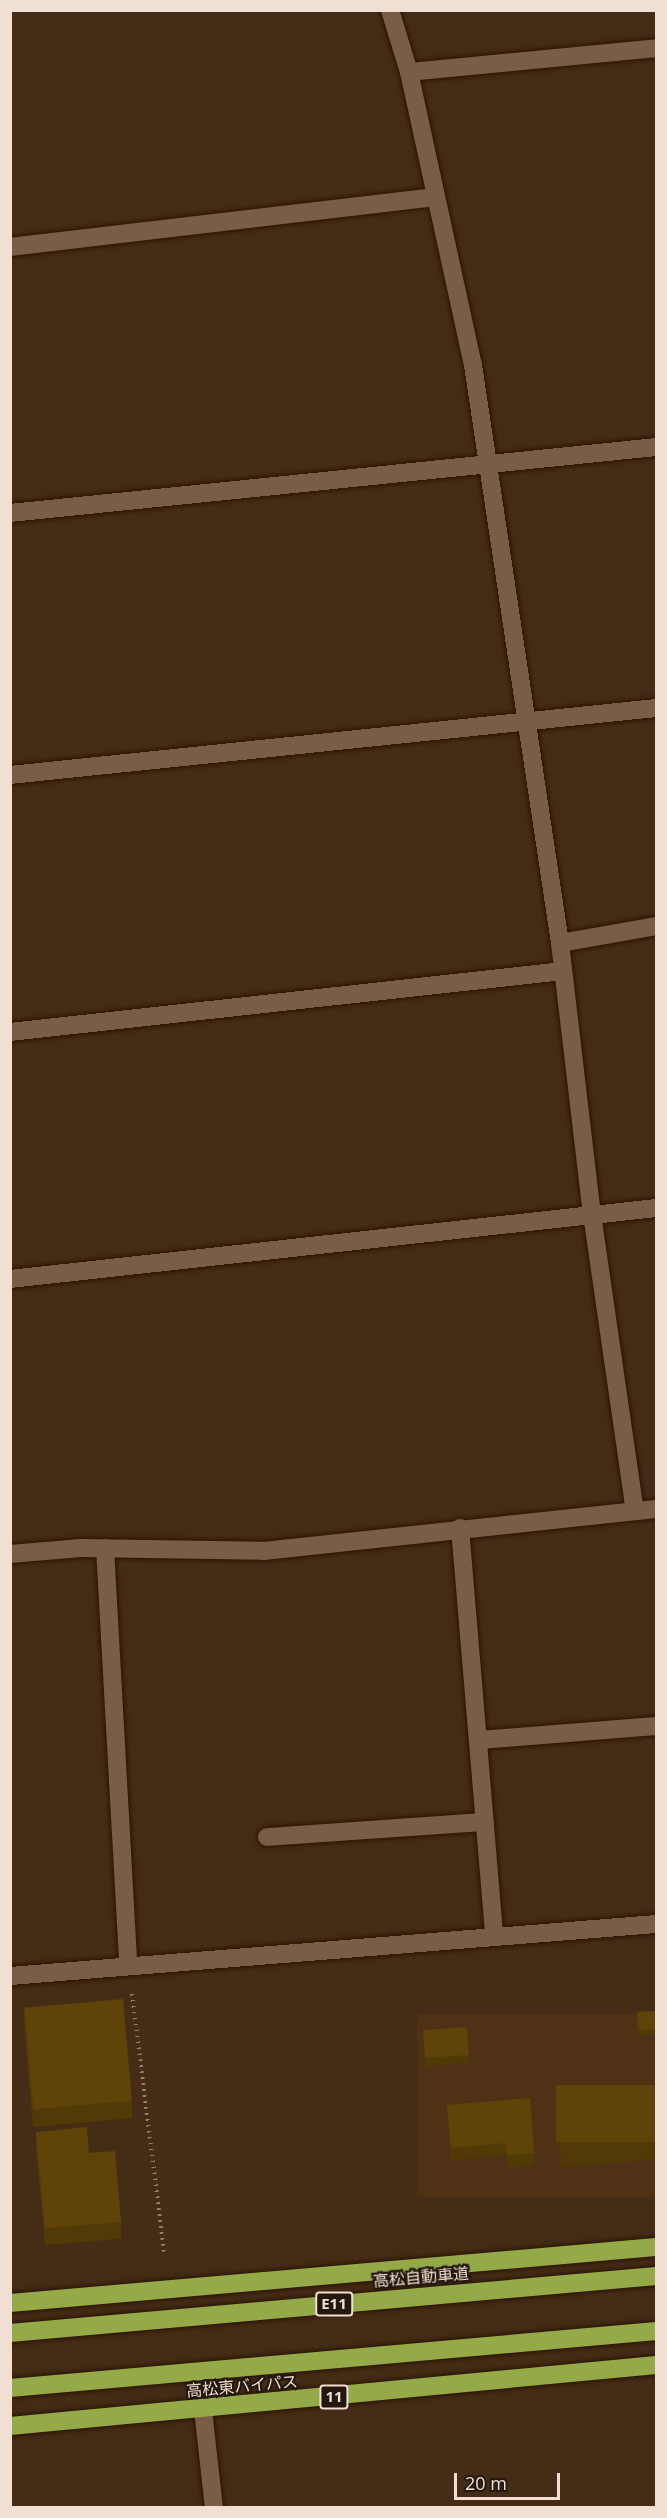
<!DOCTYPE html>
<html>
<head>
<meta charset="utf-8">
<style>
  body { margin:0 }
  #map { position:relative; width:667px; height:2518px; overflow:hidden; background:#452c16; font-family:"Open Sans","Noto Sans JP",sans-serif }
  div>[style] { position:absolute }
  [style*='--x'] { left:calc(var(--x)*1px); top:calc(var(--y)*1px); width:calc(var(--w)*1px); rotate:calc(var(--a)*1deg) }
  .built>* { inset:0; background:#4f3115; transform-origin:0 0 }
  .path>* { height:4px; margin-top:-2px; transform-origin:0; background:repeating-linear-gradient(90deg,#937d6b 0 1.5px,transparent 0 6px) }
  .roads { filter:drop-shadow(0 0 2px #2b1300) drop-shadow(0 0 2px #2b1300) }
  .minor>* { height:18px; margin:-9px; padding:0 9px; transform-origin:9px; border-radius:9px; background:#7a5d46 }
  .highway>* { height:18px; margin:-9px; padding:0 9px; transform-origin:9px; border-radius:9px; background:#94a948 }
  .wall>* { inset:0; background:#523a07; transform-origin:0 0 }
  .building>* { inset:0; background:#5f4308; transform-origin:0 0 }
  span { translate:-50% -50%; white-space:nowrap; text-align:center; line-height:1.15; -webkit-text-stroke:4.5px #23170e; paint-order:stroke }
  .shield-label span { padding:2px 4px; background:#23170e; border:2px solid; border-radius:4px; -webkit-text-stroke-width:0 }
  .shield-label { font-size:15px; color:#f0dfd2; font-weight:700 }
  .street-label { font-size:16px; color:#f0dfd2 }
  .frame { position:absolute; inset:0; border:12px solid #f0dfd2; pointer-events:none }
  .scale { position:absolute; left:454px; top:2473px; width:106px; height:27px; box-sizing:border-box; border:3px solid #f0dfd2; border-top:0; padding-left:8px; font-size:18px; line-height:21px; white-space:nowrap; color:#f0dfd2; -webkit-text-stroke:4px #23170e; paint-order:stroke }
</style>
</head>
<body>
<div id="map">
  <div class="built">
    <i style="left:656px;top:2014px;width:183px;height:239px;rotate:90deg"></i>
  </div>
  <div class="path">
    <i style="--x:132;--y:1994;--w:260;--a:82.9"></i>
  </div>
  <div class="roads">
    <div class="minor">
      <i style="--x:390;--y:10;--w:65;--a:73"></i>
      <i style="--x:409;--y:72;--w:300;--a:77.7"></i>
      <i style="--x:473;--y:365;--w:585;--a:81.44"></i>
      <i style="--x:560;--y:943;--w:273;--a:83.3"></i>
      <i style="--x:592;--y:1214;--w:300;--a:81.8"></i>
      <i style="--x:409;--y:72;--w:248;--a:-5.5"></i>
      <i style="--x:10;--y:247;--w:428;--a:-6.7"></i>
      <i style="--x:10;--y:513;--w:649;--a:-5.83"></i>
      <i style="--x:10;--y:775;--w:649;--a:-5.92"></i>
      <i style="--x:560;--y:943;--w:97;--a:-10"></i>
      <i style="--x:10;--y:1032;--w:556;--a:-6.29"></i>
      <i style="--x:10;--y:1279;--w:650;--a:-6.27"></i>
      <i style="--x:460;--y:1528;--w:409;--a:85.2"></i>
      <i style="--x:105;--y:1548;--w:417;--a:86.8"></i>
      <i style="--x:10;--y:1554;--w:71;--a:-4.8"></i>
      <i style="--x:81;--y:1548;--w:182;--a:0.9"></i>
      <i style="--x:263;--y:1551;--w:395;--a:-6.1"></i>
      <i style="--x:479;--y:1740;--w:178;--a:-4.5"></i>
      <i style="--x:267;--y:1837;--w:218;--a:-4"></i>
      <i style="--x:10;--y:1976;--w:648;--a:-4.6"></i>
      <i style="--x:203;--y:2410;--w:99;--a:83.6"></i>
    </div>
    <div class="highway">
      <i style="--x:10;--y:2303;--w:648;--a:-4.95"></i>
      <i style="--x:10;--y:2333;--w:649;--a:-5.04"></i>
      <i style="--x:10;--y:2388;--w:649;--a:-5.04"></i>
      <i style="--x:10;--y:2426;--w:649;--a:-5.39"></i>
    </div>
  </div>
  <div class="wall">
    <i style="clip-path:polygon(24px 2008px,132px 2101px,132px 2118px,33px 2127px,24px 2025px)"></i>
    <i style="left:657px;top:2011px;width:24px;height:20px;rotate:90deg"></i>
    <i style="clip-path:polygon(423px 2031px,469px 2055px,469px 2062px,425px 2066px)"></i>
    <i style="clip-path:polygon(657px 2085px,657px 2159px,561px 2167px,556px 2111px,556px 2094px)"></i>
    <i style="clip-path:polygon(447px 2105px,534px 2153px,534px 2166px,507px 2168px,506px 2155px,451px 2160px,447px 2117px)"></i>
    <i style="clip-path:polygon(36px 2132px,89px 2153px,121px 2222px,121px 2239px,45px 2245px,36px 2149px)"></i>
  </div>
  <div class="building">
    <i style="left:123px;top:1999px;width:102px;height:99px;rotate:85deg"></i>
    <i style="clip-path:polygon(657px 2011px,657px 2029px,639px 2030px,637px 2013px)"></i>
    <i style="left:467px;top:2027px;width:28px;height:44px;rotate:86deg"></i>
    <i style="left:657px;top:2085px;width:57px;height:101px;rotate:90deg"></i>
    <i style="clip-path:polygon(530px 2098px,534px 2153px,507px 2155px,506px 2143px,451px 2148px,447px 2105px)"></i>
    <i style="clip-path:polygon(87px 2127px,89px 2153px,115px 2151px,121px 2222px,45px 2228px,36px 2132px)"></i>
  </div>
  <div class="shield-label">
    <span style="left:334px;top:2304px">E11</span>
    <span style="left:334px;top:2397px">11</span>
  </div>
  <div class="street-label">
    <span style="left:421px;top:2277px;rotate:-5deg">高松自動車道</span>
    <span style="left:242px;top:2386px;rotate:-5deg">高松東バイパス</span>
  </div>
  <div class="frame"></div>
  <div class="scale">20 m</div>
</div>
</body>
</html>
